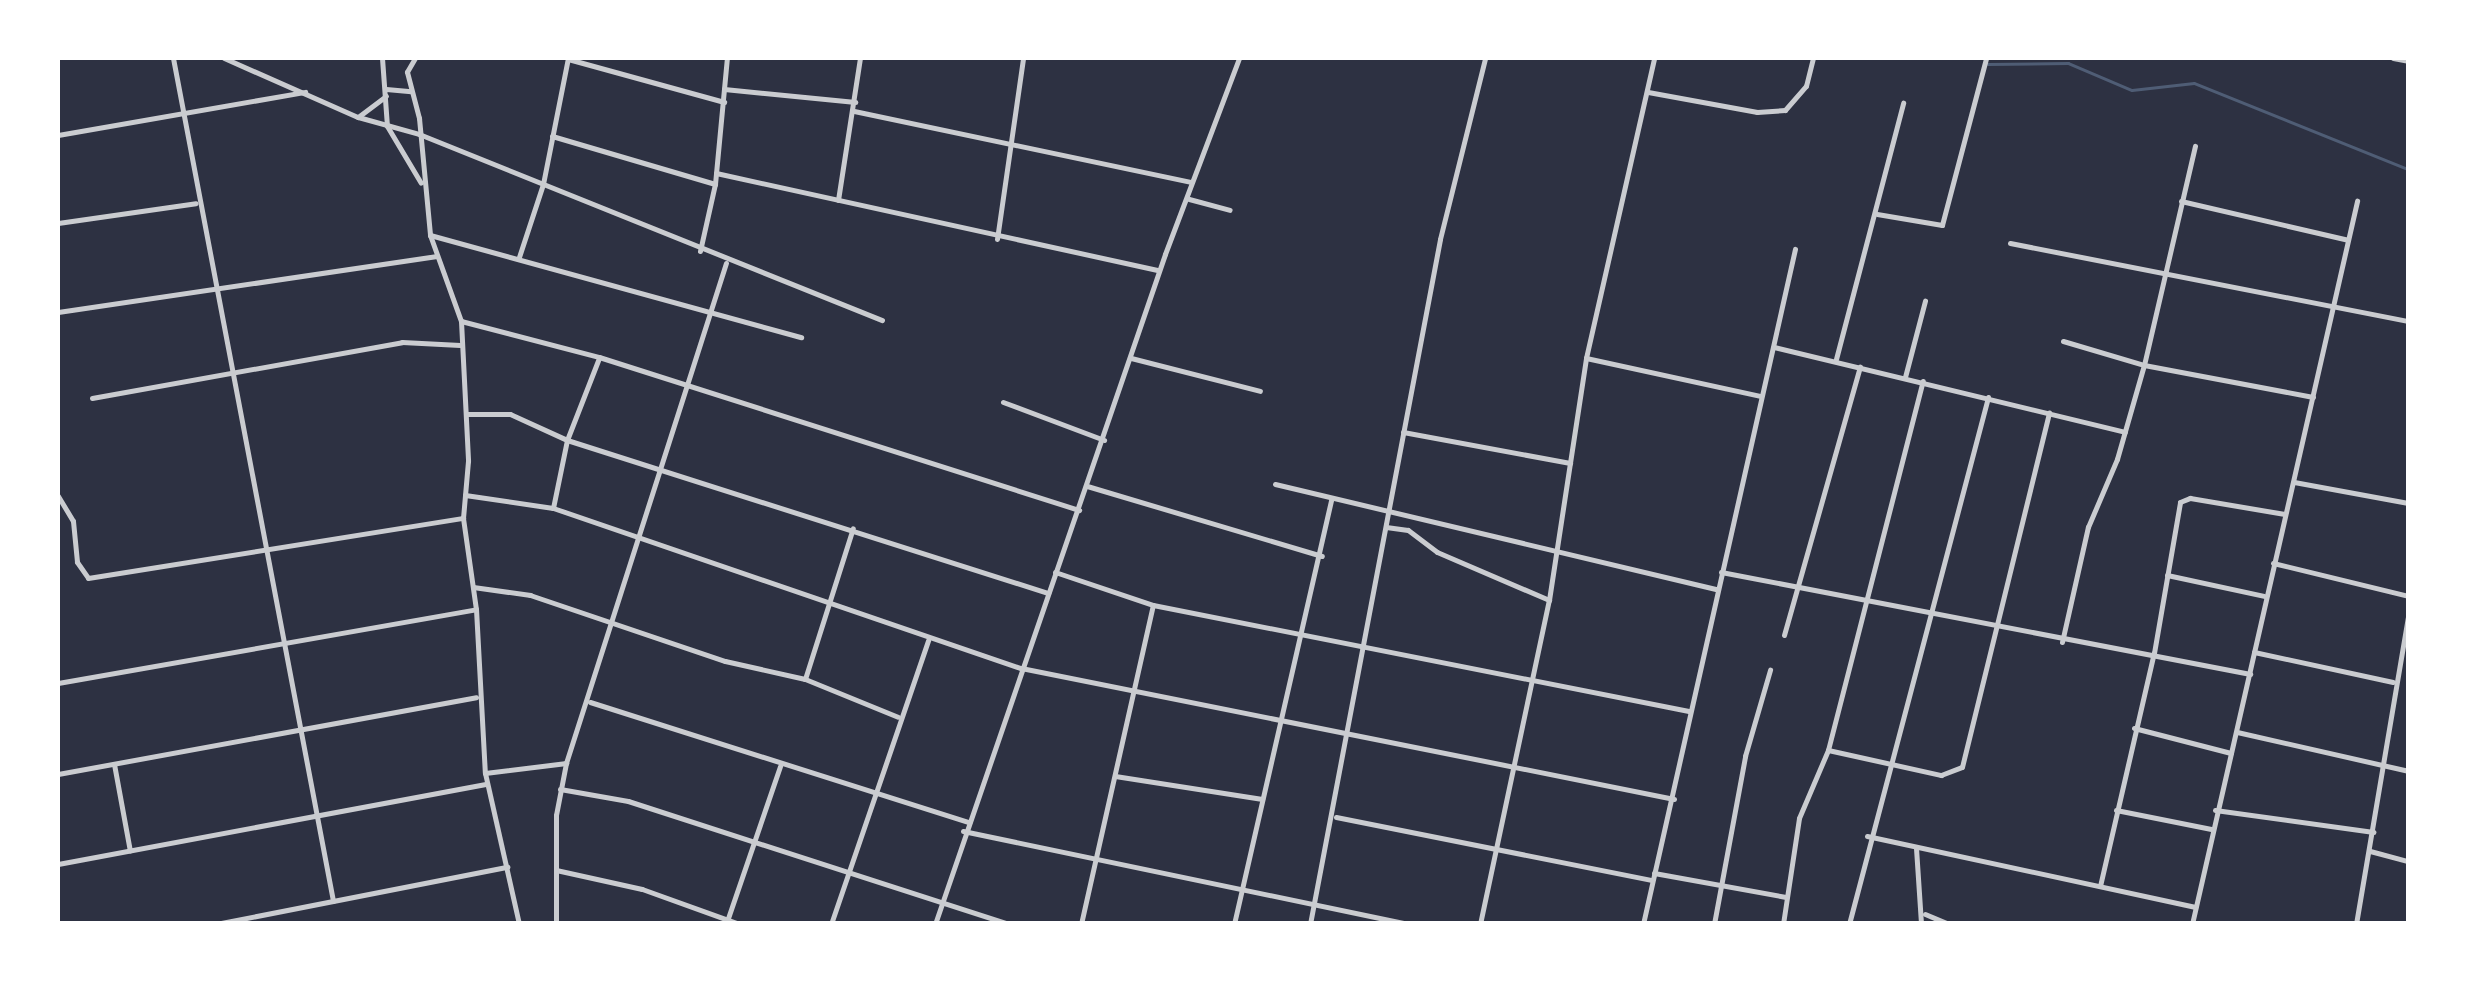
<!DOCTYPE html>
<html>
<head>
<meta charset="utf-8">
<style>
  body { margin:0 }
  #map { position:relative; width:2466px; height:981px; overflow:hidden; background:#2d3142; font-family:"PT Sans",sans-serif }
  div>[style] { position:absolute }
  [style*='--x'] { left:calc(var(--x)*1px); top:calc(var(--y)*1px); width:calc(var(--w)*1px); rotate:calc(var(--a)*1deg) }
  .stream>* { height:2.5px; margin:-1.25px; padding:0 1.25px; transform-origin:1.25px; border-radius:1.25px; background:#4f5d75 }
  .minor>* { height:5px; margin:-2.5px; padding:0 2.5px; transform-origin:2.5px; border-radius:2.5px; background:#caccd0 }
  span { translate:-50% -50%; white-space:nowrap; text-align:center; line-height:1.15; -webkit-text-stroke:10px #fff; paint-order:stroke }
  .frame { position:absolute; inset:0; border:60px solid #fff; pointer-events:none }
</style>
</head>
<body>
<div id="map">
  <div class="stream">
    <i style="--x:1988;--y:64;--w:80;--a:-0.7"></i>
    <i style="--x:2068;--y:63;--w:69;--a:22.9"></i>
    <i style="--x:2132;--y:90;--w:62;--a:-6.4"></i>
    <i style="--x:2194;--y:83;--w:231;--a:21.9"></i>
  </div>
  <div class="minor">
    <i style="--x:173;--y:58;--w:858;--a:79.25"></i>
    <i style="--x:224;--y:58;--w:146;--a:23.8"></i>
    <i style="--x:358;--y:117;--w:63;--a:15.6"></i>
    <i style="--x:419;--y:134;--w:499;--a:21.9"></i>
    <i style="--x:382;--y:58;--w:68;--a:85.8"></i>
    <i style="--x:387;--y:126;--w:66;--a:59.2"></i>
    <i style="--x:415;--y:58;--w:16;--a:120"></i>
    <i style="--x:407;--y:72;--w:48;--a:75.4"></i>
    <i style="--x:419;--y:118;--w:118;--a:84.6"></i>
    <i style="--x:430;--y:235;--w:91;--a:70.2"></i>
    <i style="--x:461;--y:321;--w:140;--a:87.1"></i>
    <i style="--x:468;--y:461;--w:57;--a:95"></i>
    <i style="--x:463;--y:518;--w:92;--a:81.9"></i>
    <i style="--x:476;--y:609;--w:164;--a:86.9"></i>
    <i style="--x:485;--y:773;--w:155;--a:77.3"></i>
    <i style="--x:2393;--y:58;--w:15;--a:11"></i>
    <i style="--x:568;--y:59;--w:162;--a:15.4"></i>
    <i style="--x:386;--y:89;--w:25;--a:5"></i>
    <i style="--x:724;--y:89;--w:132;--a:5.7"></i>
    <i style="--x:1648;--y:92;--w:111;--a:10.4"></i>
    <i style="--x:1757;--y:112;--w:28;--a:-4"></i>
    <i style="--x:1785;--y:110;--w:32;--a:-49"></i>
    <i style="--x:1806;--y:86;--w:29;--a:-76"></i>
    <i style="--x:854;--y:111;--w:345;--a:11.9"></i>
    <i style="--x:358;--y:117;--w:35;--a:-37"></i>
    <i style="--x:58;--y:135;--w:251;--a:-9.9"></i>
    <i style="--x:552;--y:136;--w:170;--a:16.4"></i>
    <i style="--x:716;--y:173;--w:453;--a:12.4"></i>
    <i style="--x:1189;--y:199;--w:42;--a:15"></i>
    <i style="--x:838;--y:200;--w:144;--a:-81.2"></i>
    <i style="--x:2181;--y:201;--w:171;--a:13.1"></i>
    <i style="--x:1877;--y:214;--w:66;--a:9.6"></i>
    <i style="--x:1942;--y:225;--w:173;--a:-75.2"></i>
    <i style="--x:58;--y:223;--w:139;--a:-8.2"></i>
    <i style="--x:430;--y:235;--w:385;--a:15.4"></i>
    <i style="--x:997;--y:239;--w:183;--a:-81.8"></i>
    <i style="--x:2010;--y:243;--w:406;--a:11.1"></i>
    <i style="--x:700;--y:251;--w:69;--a:-77.4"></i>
    <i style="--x:715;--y:184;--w:127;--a:-84.6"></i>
    <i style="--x:519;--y:257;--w:77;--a:-71.8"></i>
    <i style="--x:543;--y:184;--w:128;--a:-78.8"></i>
    <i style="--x:58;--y:312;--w:383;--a:-8.4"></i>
    <i style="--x:461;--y:321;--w:143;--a:14.6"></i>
    <i style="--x:599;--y:357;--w:504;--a:17.68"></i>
    <i style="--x:2063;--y:341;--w:84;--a:16.5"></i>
    <i style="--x:2144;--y:365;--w:172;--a:10.7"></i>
    <i style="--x:1774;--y:347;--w:361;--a:13.6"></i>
    <i style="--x:1131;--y:358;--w:133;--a:14.3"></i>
    <i style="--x:1586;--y:358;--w:178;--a:12.3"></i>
    <i style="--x:1836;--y:359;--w:265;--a:-75.3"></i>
    <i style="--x:1905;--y:377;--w:79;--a:-75.3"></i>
    <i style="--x:92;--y:398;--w:315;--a:-10.2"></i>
    <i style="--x:402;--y:342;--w:58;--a:3"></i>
    <i style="--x:1003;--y:402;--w:108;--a:20.6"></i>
    <i style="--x:466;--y:414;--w:44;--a:0"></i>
    <i style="--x:510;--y:414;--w:63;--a:24.5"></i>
    <i style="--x:567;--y:440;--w:505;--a:17.65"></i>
    <i style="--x:1403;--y:432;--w:170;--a:10.5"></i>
    <i style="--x:2294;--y:482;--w:116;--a:10.4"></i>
    <i style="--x:1275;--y:484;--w:454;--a:13.4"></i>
    <i style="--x:1087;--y:486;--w:245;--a:16.6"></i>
    <i style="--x:465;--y:495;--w:89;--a:8.4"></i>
    <i style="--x:553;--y:508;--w:495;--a:18.9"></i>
    <i style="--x:1021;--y:668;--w:666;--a:11.34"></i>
    <i style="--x:58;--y:496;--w:29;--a:59"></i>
    <i style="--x:73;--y:521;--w:41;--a:84.4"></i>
    <i style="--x:77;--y:562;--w:19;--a:55"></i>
    <i style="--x:88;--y:578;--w:380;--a:-9.1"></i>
    <i style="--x:553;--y:508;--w:69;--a:-78.4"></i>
    <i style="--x:567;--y:440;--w:88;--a:-68.7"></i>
    <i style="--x:1386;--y:527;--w:22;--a:8"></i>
    <i style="--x:1408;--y:530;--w:36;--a:37"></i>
    <i style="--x:1437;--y:552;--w:122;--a:23.2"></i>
    <i style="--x:2273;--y:563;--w:139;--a:13.7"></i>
    <i style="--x:1055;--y:572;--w:103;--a:18.6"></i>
    <i style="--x:1153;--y:605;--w:546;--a:11.19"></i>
    <i style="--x:1721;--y:572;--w:539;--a:10.91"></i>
    <i style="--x:2167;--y:575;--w:99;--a:12.2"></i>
    <i style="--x:473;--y:587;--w:58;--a:8"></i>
    <i style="--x:530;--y:595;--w:206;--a:18.7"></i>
    <i style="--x:725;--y:661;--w:82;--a:12.7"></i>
    <i style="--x:805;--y:679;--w:100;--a:22.2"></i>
    <i style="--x:1784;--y:635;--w:279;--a:-74.2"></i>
    <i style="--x:2062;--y:642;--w:118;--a:-77.3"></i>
    <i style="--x:2088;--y:527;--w:74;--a:-66.9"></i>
    <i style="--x:2117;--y:459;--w:98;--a:-74"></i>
    <i style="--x:2144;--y:365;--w:225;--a:-76.9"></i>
    <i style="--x:2254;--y:652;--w:142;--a:12.2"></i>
    <i style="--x:805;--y:679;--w:158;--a:-72.4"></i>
    <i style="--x:58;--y:683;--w:424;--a:-10"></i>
    <i style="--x:590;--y:702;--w:398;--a:17.6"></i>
    <i style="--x:2134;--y:728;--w:100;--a:14.5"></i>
    <i style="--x:2237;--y:732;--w:175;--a:12.8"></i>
    <i style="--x:1828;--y:750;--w:116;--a:12.5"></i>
    <i style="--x:1941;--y:775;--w:22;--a:-21"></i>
    <i style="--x:1962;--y:767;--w:365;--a:-76.2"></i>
    <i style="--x:114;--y:764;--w:88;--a:79.6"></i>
    <i style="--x:485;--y:773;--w:82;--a:-7"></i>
    <i style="--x:58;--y:774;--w:425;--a:-10.4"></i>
    <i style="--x:1115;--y:776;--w:149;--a:8.9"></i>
    <i style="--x:560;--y:789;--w:69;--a:10"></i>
    <i style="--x:628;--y:801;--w:399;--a:17.9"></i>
    <i style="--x:2116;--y:810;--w:97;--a:11.3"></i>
    <i style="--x:2215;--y:810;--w:160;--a:7.9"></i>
    <i style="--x:1336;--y:817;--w:321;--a:11.3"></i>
    <i style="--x:963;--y:831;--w:456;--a:11.8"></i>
    <i style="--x:1867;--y:836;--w:336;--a:12.2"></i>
    <i style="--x:1916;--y:848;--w:76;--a:86.2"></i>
    <i style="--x:2370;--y:851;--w:39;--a:15"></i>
    <i style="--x:58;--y:864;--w:435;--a:-10.6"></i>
    <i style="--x:556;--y:870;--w:88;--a:12.5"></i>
    <i style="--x:642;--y:889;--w:103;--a:19.8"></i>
    <i style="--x:1654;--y:873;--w:134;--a:10.3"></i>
    <i style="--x:2100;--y:886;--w:239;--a:-77"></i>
    <i style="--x:2154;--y:653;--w:153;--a:-80.2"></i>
    <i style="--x:2180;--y:502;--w:11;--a:-22"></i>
    <i style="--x:2190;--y:498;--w:96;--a:9.6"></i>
    <i style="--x:1925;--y:914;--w:26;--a:23"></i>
    <i style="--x:216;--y:924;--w:297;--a:-11.1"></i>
    <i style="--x:556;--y:924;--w:109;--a:-90"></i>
    <i style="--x:556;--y:815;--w:53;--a:-79.1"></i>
    <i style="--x:566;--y:763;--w:525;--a:-72.26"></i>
    <i style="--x:726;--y:924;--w:167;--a:-71.1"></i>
    <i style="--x:831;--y:924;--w:300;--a:-71.1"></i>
    <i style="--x:935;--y:924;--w:708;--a:-71.05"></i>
    <i style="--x:1165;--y:254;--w:210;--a:-69.3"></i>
    <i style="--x:1081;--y:924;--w:327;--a:-77.3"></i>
    <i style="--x:1234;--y:924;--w:436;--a:-77.1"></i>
    <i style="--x:1310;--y:924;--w:697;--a:-79.25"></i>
    <i style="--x:1440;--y:239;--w:187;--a:-76"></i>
    <i style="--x:1480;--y:924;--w:331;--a:-78"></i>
    <i style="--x:1549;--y:600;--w:245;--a:-81.3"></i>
    <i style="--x:1586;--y:358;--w:308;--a:-77.2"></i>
    <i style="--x:1643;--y:924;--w:692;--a:-77.31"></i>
    <i style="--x:1714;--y:924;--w:171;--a:-79.5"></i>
    <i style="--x:1745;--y:756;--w:90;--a:-73.8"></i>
    <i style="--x:1783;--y:924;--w:107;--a:-81.4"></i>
    <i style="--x:1799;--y:818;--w:74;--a:-66.9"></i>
    <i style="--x:1828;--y:750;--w:381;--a:-75.6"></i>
    <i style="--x:1849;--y:924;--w:545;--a:-75.22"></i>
    <i style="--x:2192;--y:924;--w:742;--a:-77.14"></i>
    <i style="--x:2356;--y:924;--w:311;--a:-80.4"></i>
  </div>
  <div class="frame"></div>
</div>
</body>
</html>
